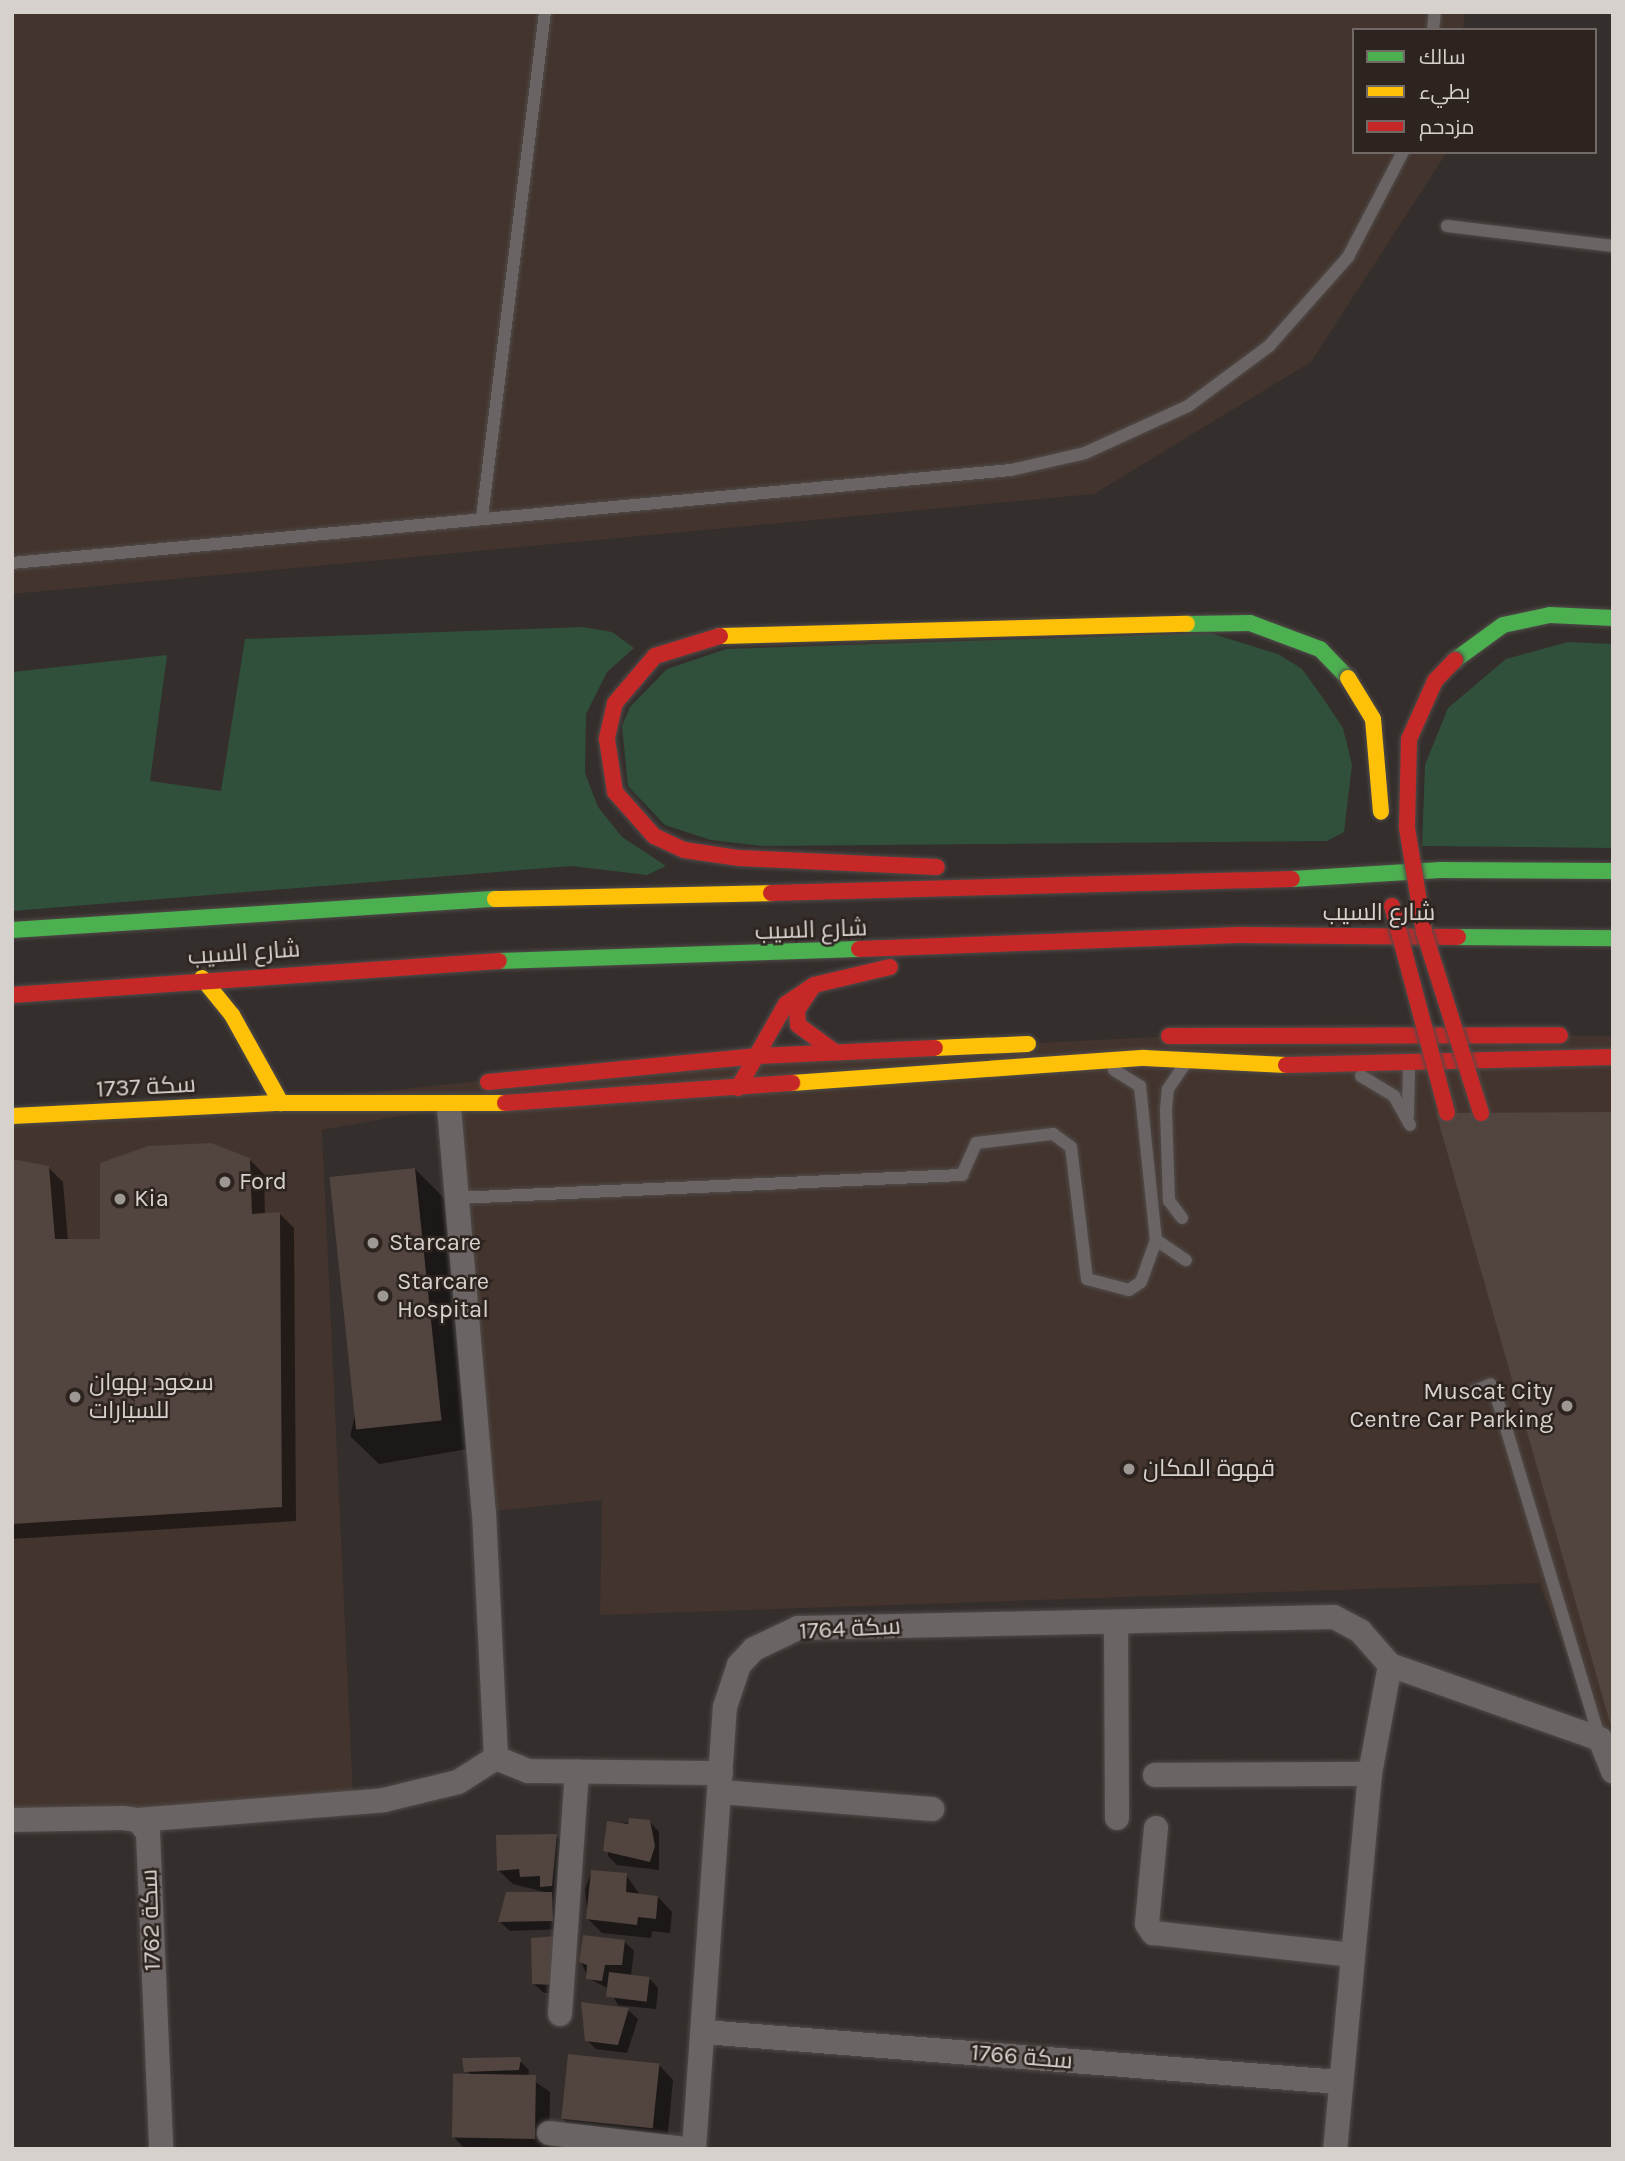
<!DOCTYPE html>
<html>
<head>
<meta charset="utf-8">
<style>
  body { margin:0 }
  #map { position:relative; width:1625px; height:2161px; overflow:hidden; background:#342e2c; font-family:Karla,Cairo,sans-serif }
  div>[style] { position:absolute }
  [style*='--x'] { left:calc(var(--x)*1px); top:calc(var(--y)*1px); width:calc(var(--w)*1px); rotate:calc(var(--a)*1deg) }
  .built>* { inset:0; background:#43342d }
  .green>* { inset:0; background:#31503b }
  .shadow>* { inset:0; background:#0007 }
  .building>* { inset:0; background:#52443e; transform-origin:0 0 }
  .roads { filter:drop-shadow(0 0 2px #504b49) drop-shadow(0 0 2px #504b49) }
  .lane>* { height:12px; margin:-6px; padding:0 6px; transform-origin:6px; border-radius:6px; background:#6a6564 }
  .street>* { height:24px; margin:-12px; padding:0 12px; transform-origin:12px; border-radius:12px; background:#6a6564 }
  .fast>* { height:16px; margin:-8px; padding:0 8px; transform-origin:8px; border-radius:8px; background:#4caf50 }
  .slow>* { height:16px; margin:-8px; padding:0 8px; transform-origin:8px; border-radius:8px; background:#ffc107 }
  .jam>* { height:16px; margin:-8px; padding:0 8px; transform-origin:8px; border-radius:8px; background:#c62828 }
  .bridges { filter:drop-shadow(0 0 2px #504b49) drop-shadow(0 0 2px #504b49) }
  .slow-bridge>* { height:16px; margin:-8px; padding:0 8px; transform-origin:8px; border-radius:8px; background:#ffc107 }
  .jam-bridge>* { height:16px; margin:-8px; padding:0 8px; transform-origin:8px; border-radius:8px; background:#c62828 }
  .dots>* { width:19px; height:19px; translate:-50% -50%; box-sizing:border-box; border:4px solid #2d231f; border-radius:50% }
  span { translate:-50% -50%; white-space:nowrap; text-align:center; line-height:1.15; -webkit-text-stroke:5px #2d231f; paint-order:stroke }
  .street-label { font-size:24px; color:#d7d1ce }
  .poi-label { font-size:24px; color:#d7d1ce }
  .left { translate:0 -50%; text-align:left }
  .right { translate:-100% -50%; text-align:right }
  .frame { position:absolute; inset:0; border:14px solid #d7d1ce; pointer-events:none }
  .legend { position:absolute; left:1352px; top:28px; width:245px; height:126px; box-sizing:border-box; background:#2d231f; border:2px solid #716965; margin:0; padding:9px 12px; list-style:none; font-size:21px; color:#d7d1ce }
  .legend li { display:flex; align-items:center; gap:14px; height:35px }
  .legend b { width:35px; border:2px solid #716965 }
</style>
</head>
<body>
<div id="map">
  <div class="built">
    <i style="clip-path:polygon(12px 12px,1465px 12px,1463px 30px,1354px 30px,1354px 152px,1447px 152px,1311px 362px,1094px 494px,12px 594px)"></i>
    <i style="clip-path:polygon(1249px 1032px,1613px 1036px,1613px 1772px,1539px 1583px,600px 1615px,602px 1500px,484px 1512px,449px 1107px,322px 1130px,353px 1796px,12px 1820px,12px 1116px,373px 1092px,658px 1063px)"></i>
  </div>
  <div class="green">
    <i style="clip-path:polygon(583px 627px,612px 632px,634px 648px,607px 672px,586px 714px,585px 773px,598px 807px,622px 837px,666px 866px,647px 875px,571px 866px,12px 911px,12px 672px,167px 655px,150px 781px,221px 791px,245px 639px)"></i>
    <i style="clip-path:polygon(1210px 633px,1278px 654px,1302px 669px,1323px 698px,1343px 728px,1352px 765px,1344px 832px,1327px 841px,762px 846px,711px 840px,665px 825px,628px 786px,622px 726px,630px 707px,667px 669px,726px 649px)"></i>
    <i style="clip-path:polygon(1568px 642px,1613px 644px,1613px 848px,1422px 846px,1425px 765px,1448px 708px,1506px 659px)"></i>
  </div>
  <div class="shadow">
    <i style="clip-path:polygon(249px 1159px,264px 1174px,265px 1215px,280px 1214px,294px 1228px,296px 1521px,12px 1539px,12px 1161px,48px 1167px,63px 1182px,68px 1241px,101px 1240px)"></i>
    <i style="clip-path:polygon(415px 1169px,444px 1198px,468px 1449px,379px 1464px,350px 1436px)"></i>
    <i style="clip-path:polygon(650px 1822px,659px 1832px,659px 1870px,617px 1865px,608px 1856px,609px 1823px)"></i>
    <i style="clip-path:polygon(556px 1835px,571px 1850px,562px 1929px,510px 1931px,500px 1922px,549px 1893px,513px 1884px,498px 1870px)"></i>
    <i style="clip-path:polygon(592px 1871px,626px 1875px,640px 1895px,658px 1897px,672px 1912px,670px 1933px,652px 1931px,651px 1938px,602px 1933px,588px 1919px,585px 1889px)"></i>
    <i style="clip-path:polygon(533px 1940px,561px 1993px,544px 1993px,534px 1984px)"></i>
    <i style="clip-path:polygon(624px 1941px,634px 1951px,631px 1976px,649px 1978px,658px 1988px,656px 2009px,618px 2005px,609px 1989px,588px 1978px,581px 1961px)"></i>
    <i style="clip-path:polygon(583px 2004px,628px 2010px,638px 2019px,627px 2053px,596px 2049px,587px 2040px)"></i>
    <i style="clip-path:polygon(463px 2060px,520px 2061px,529px 2070px,528px 2077px,550px 2092px,549px 2149px,465px 2149px,453px 2136px,471px 2078px)"></i>
    <i style="clip-path:polygon(659px 2065px,673px 2080px,667px 2142px,577px 2133px,563px 2119px)"></i>
  </div>
  <div class="building">
    <i style="clip-path:polygon(1613px 1112px,1613px 1730px,1612px 1730px,1436px 1113px)"></i>
    <i style="clip-path:polygon(211px 1143px,250px 1158px,252px 1214px,280px 1212px,282px 1507px,12px 1524px,12px 1159px,49px 1166px,55px 1239px,100px 1239px,100px 1163px,148px 1146px)"></i>
    <i style="left:415px;top:1168px;width:254px;height:86px;rotate:84deg"></i>
    <i style="clip-path:polygon(629px 1818px,650px 1820px,655px 1846px,650px 1862px,603px 1851px,607px 1821px,628px 1824px)"></i>
    <i style="clip-path:polygon(557px 1834px,552px 1886px,540px 1887px,540px 1876px,520px 1877px,519px 1869px,497px 1871px,496px 1835px)"></i>
    <i style="clip-path:polygon(591px 1870px,627px 1873px,626px 1892px,658px 1896px,656px 1919px,638px 1917px,637px 1925px,586px 1919px)"></i>
    <i style="clip-path:polygon(506px 1892px,552px 1892px,553px 1921px,498px 1922px)"></i>
    <i style="clip-path:polygon(583px 1935px,625px 1940px,622px 1965px,605px 1965px,602px 1981px,586px 1979px,587px 1965px,579px 1962px)"></i>
    <i style="clip-path:polygon(557px 1936px,553px 1985px,532px 1984px,531px 1938px)"></i>
    <i style="left:609px;top:1972px;width:41px;height:25px;rotate:7deg"></i>
    <i style="clip-path:polygon(581px 2002px,629px 2008px,618px 2045px,585px 2041px)"></i>
    <i style="left:568px;top:2054px;width:92px;height:65px;rotate:6deg"></i>
    <i style="clip-path:polygon(462px 2058px,519px 2057px,521px 2059px,519px 2070px,464px 2072px)"></i>
    <i style="left:536px;top:2075px;width:64px;height:83px;rotate:91deg"></i>
  </div>
  <div class="roads">
    <div class="lane">
      <i style="--x:1433;--y:30;--w:18;--a:-84"></i>
      <i style="--x:1447;--y:226;--w:167;--a:6.9"></i>
      <i style="--x:482;--y:517;--w:509;--a:-82.89"></i>
      <i style="--x:12;--y:563;--w:1003;--a:-5.32"></i>
      <i style="--x:1011;--y:470;--w:76;--a:-12.9"></i>
      <i style="--x:1085;--y:453;--w:113;--a:-24.5"></i>
      <i style="--x:1188;--y:406;--w:101;--a:-36.5"></i>
      <i style="--x:1269;--y:346;--w:119;--a:-48.4"></i>
      <i style="--x:1348;--y:257;--w:119;--a:-62.4"></i>
      <i style="--x:1114;--y:1070;--w:31;--a:32"></i>
      <i style="--x:1140;--y:1086;--w:155;--a:84.1"></i>
      <i style="--x:1156;--y:1240;--w:36;--a:34"></i>
      <i style="--x:1361;--y:1076;--w:39;--a:31"></i>
      <i style="--x:1394;--y:1096;--w:33;--a:61"></i>
      <i style="--x:1408;--y:1115;--w:48;--a:-88.8"></i>
      <i style="--x:457;--y:1198;--w:506;--a:-2.61"></i>
      <i style="--x:962;--y:1175;--w:35;--a:-66"></i>
      <i style="--x:976;--y:1143;--w:78;--a:-6.7"></i>
      <i style="--x:1053;--y:1134;--w:22;--a:36"></i>
      <i style="--x:1071;--y:1147;--w:133;--a:83.1"></i>
      <i style="--x:1087;--y:1279;--w:43;--a:14.7"></i>
      <i style="--x:1129;--y:1290;--w:14;--a:-34"></i>
      <i style="--x:1141;--y:1282;--w:45;--a:-70.3"></i>
      <i style="--x:1182;--y:1218;--w:21;--a:-127"></i>
      <i style="--x:1169;--y:1201;--w:91;--a:-91.9"></i>
      <i style="--x:1166;--y:1110;--w:21;--a:-85"></i>
      <i style="--x:1168;--y:1089;--w:29;--a:-56"></i>
      <i style="--x:1474;--y:1391;--w:18;--a:-22"></i>
      <i style="--x:1496;--y:1395;--w:359;--a:73.2"></i>
    </div>
    <div class="street">
      <i style="--x:449;--y:1107;--w:407;--a:85.1"></i>
      <i style="--x:484;--y:1512;--w:246;--a:87.2"></i>
      <i style="--x:496;--y:1758;--w:35;--a:22"></i>
      <i style="--x:529;--y:1771;--w:192;--a:0.6"></i>
      <i style="--x:1116;--y:1622;--w:196;--a:89.7"></i>
      <i style="--x:1390;--y:1665;--w:223;--a:19.4"></i>
      <i style="--x:1600;--y:1739;--w:35;--a:68"></i>
      <i style="--x:1155;--y:1775;--w:215;--a:-0.3"></i>
      <i style="--x:720;--y:1792;--w:213;--a:4.6"></i>
      <i style="--x:12;--y:1820;--w:111;--a:-1"></i>
      <i style="--x:123;--y:1818;--w:15;--a:8"></i>
      <i style="--x:138;--y:1820;--w:16;--a:52"></i>
      <i style="--x:148;--y:1833;--w:316;--a:87.6"></i>
      <i style="--x:138;--y:1820;--w:247;--a:-4.6"></i>
      <i style="--x:384;--y:1800;--w:76;--a:-13.7"></i>
      <i style="--x:458;--y:1782;--w:45;--a:-32.3"></i>
      <i style="--x:1156;--y:1828;--w:96;--a:95.4"></i>
      <i style="--x:1147;--y:1924;--w:11;--a:56"></i>
      <i style="--x:1153;--y:1933;--w:200;--a:6.3"></i>
      <i style="--x:560;--y:2014;--w:243;--a:-86"></i>
      <i style="--x:704;--y:2032;--w:637;--a:4.5"></i>
      <i style="--x:549;--y:2133;--w:138;--a:6.7"></i>
      <i style="--x:694;--y:2149;--w:443;--a:-86"></i>
      <i style="--x:725;--y:1707;--w:44;--a:-71.6"></i>
      <i style="--x:739;--y:1665;--w:22;--a:-47"></i>
      <i style="--x:754;--y:1649;--w:49;--a:-25.5"></i>
      <i style="--x:798;--y:1628;--w:536;--a:-1.18"></i>
      <i style="--x:1334;--y:1617;--w:30;--a:28"></i>
      <i style="--x:1360;--y:1631;--w:45;--a:48.6"></i>
      <i style="--x:1390;--y:1665;--w:111;--a:100.4"></i>
      <i style="--x:1370;--y:1774;--w:377;--a:95.3"></i>
    </div>
    <div class="fast">
      <i style="--x:1187;--y:624;--w:63;--a:-0.9"></i>
      <i style="--x:1250;--y:623;--w:75;--a:20.4"></i>
      <i style="--x:1320;--y:649;--w:40;--a:46"></i>
      <i style="--x:1455;--y:660;--w:59;--a:-36.1"></i>
      <i style="--x:1503;--y:625;--w:48;--a:-12"></i>
      <i style="--x:1550;--y:615;--w:63;--a:2.7"></i>
      <i style="--x:1292;--y:879;--w:149;--a:-3.5"></i>
      <i style="--x:1441;--y:870;--w:172;--a:0.3"></i>
      <i style="--x:12;--y:930;--w:484;--a:-3.7"></i>
      <i style="--x:1458;--y:937;--w:155;--a:0.4"></i>
      <i style="--x:499;--y:961;--w:360;--a:-1.9"></i>
    </div>
    <div class="slow">
      <i style="--x:720;--y:636;--w:467;--a:-1.5"></i>
      <i style="--x:495;--y:899;--w:276;--a:-1.2"></i>
      <i style="--x:202;--y:978;--w:48;--a:51"></i>
      <i style="--x:232;--y:1015;--w:101;--a:60.9"></i>
      <i style="--x:935;--y:1048;--w:93;--a:-2.5"></i>
      <i style="--x:792;--y:1083;--w:353;--a:-4.1"></i>
      <i style="--x:1144;--y:1058;--w:142;--a:2.8"></i>
      <i style="--x:12;--y:1116;--w:269;--a:-2.8"></i>
      <i style="--x:281;--y:1103;--w:224;--a:0"></i>
    </div>
    <div class="jam">
      <i style="--x:720;--y:636;--w:68;--a:162.9"></i>
      <i style="--x:655;--y:656;--w:62;--a:130.4"></i>
      <i style="--x:615;--y:703;--w:37;--a:103"></i>
      <i style="--x:607;--y:739;--w:54;--a:81.4"></i>
      <i style="--x:615;--y:792;--w:59;--a:48.4"></i>
      <i style="--x:654;--y:836;--w:33;--a:25"></i>
      <i style="--x:684;--y:850;--w:56;--a:8.3"></i>
      <i style="--x:739;--y:858;--w:198;--a:2.6"></i>
      <i style="--x:771;--y:893;--w:521;--a:-1.54"></i>
      <i style="--x:859;--y:949;--w:380;--a:-2.1"></i>
      <i style="--x:1239;--y:935;--w:219;--a:0.5"></i>
      <i style="--x:814;--y:985;--w:30;--a:124"></i>
      <i style="--x:797;--y:1010;--w:15;--a:86"></i>
      <i style="--x:798;--y:1025;--w:46;--a:36.1"></i>
      <i style="--x:12;--y:995;--w:488;--a:-4"></i>
      <i style="--x:1169;--y:1036;--w:391;--a:-0.1"></i>
      <i style="--x:1286;--y:1065;--w:327;--a:-1.4"></i>
      <i style="--x:488;--y:1082;--w:271;--a:-5.5"></i>
      <i style="--x:758;--y:1056;--w:177;--a:-2.6"></i>
      <i style="--x:738;--y:1088;--w:97;--a:-60.3"></i>
      <i style="--x:786;--y:1004;--w:34;--a:-34"></i>
      <i style="--x:814;--y:985;--w:78;--a:-13.3"></i>
      <i style="--x:505;--y:1103;--w:288;--a:-4"></i>
    </div>
  </div>
  <div class="bridges">
    <div class="slow-bridge">
      <i style="--x:1348;--y:678;--w:48;--a:58.6"></i>
      <i style="--x:1373;--y:719;--w:93;--a:85.1"></i>
    </div>
    <div class="jam-bridge">
      <i style="--x:1455;--y:660;--w:29;--a:134"></i>
      <i style="--x:1435;--y:681;--w:64;--a:114.1"></i>
      <i style="--x:1409;--y:739;--w:89;--a:91.3"></i>
      <i style="--x:1407;--y:828;--w:105;--a:80.7"></i>
      <i style="--x:1424;--y:932;--w:190;--a:72.5"></i>
      <i style="--x:1392;--y:906;--w:214;--a:75.1"></i>
    </div>
  </div>
  <div class="dots">
    <i style="left:225px;top:1182px;background:#9e9895"></i>
    <i style="left:120px;top:1199px;background:#9e9895"></i>
    <i style="left:373px;top:1243px;background:#9e9895"></i>
    <i style="left:383px;top:1296px;background:#9e9895"></i>
    <i style="left:75px;top:1397px;background:#9e9895"></i>
    <i style="left:1567px;top:1406px;background:#9e9895"></i>
    <i style="left:1129px;top:1469px;background:#9e9895"></i>
  </div>
  <div class="street-label">
    <span style="left:1379px;top:913px">شارع السيب</span>
    <span style="left:811px;top:930px;rotate:-2deg">شارع السيب</span>
    <span style="left:244px;top:953px;rotate:-4deg">شارع السيب</span>
    <span style="left:146px;top:1087px;rotate:-3deg">سكة 1737</span>
    <span style="left:850px;top:1629px;rotate:-3deg">سكة 1764</span>
    <span style="left:151px;top:1920px;rotate:-92deg">سكة 1762</span>
    <span style="left:1022px;top:2057px;rotate:5deg">سكة 1766</span>
  </div>
  <div class="poi-label">
    <span class="left" style="left:239px;top:1182px">Ford</span>
    <span class="left" style="left:134px;top:1199px">Kia</span>
    <span class="left" style="left:389px;top:1243px">Starcare</span>
    <span class="left" style="left:397px;top:1296px">Starcare<br>Hospital</span>
    <span class="left" style="left:89px;top:1397px">سعود بهوان<br>للسيارات</span>
    <span class="right" style="left:1553px;top:1406px">Muscat City<br>Centre Car Parking</span>
    <span class="left" style="left:1143px;top:1469px">قهوة المكان</span>
  </div>
  <div class="frame"></div>
  <ul class="legend">
  <li><b style="height:9px;background:#4caf50"></b>سالك</li>
  <li><b style="height:9px;background:#ffc107"></b>بطيء</li>
  <li><b style="height:9px;background:#c62828"></b>مزدحم</li>
  </ul>
</div>
</body>
</html>
